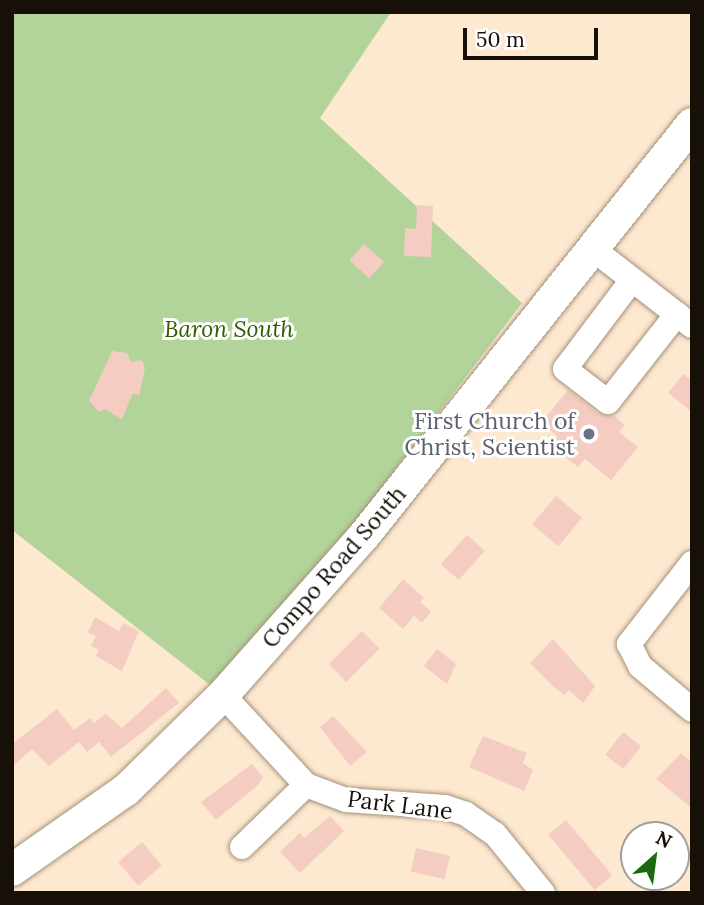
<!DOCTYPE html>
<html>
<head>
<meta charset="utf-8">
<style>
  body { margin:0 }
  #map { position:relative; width:704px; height:905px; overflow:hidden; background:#fde8d0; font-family:Lora,serif }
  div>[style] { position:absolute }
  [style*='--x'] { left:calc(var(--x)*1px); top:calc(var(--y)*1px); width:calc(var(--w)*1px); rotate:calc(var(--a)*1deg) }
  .green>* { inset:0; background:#b2d399 }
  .building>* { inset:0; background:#f5ccc2; transform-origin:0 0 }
  .roads { filter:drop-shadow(0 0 2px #a4917a) drop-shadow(0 0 2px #a4917a) }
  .minor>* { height:24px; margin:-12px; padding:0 12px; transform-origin:12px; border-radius:12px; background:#fff }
  .major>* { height:32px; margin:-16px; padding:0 16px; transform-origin:16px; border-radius:16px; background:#fff }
  .dots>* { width:19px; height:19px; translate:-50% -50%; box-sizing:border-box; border:4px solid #fff; border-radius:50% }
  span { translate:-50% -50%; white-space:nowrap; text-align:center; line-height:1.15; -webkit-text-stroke:6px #fff; paint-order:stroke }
  .park-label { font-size:23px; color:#355d00; font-style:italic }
  .worship-label { font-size:23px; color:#5b616d }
  .right { translate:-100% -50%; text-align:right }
  .street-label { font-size:23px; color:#171008 }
  .frame { position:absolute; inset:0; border:14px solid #171008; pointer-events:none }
  .north { position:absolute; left:620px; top:821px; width:70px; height:70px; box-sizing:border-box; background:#fff; border:2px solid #a29f9c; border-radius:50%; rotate:28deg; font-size:19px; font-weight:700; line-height:28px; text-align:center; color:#171008 }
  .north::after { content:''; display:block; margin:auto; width:24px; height:32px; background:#1a6b0e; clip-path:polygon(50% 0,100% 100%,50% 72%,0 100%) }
  .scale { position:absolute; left:463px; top:28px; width:135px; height:32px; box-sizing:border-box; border:4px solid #171008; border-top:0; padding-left:9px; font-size:21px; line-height:24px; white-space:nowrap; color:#171008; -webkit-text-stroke:5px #fff; paint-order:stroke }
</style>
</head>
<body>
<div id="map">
  <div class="green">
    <i style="clip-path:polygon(12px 12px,391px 12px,320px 118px,522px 303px,223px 695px,12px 530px)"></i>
  </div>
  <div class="building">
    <i style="clip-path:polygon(417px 205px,433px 206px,431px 257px,404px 256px,405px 228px,416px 229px)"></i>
    <i style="left:364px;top:244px;width:27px;height:22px;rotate:42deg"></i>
    <i style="clip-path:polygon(112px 351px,127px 353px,131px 362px,142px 360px,145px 368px,139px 396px,133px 393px,122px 419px,104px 409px,99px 412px,89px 401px)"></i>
    <i style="clip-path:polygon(683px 374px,692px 381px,692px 412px,668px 393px)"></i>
    <i style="clip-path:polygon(568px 390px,599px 414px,614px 416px,625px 425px,619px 432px,638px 447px,611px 480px,585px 459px,578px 467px,551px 446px,558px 437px,541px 423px)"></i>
    <i style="left:556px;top:496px;width:34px;height:37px;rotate:40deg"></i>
    <i style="left:467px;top:535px;width:24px;height:39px;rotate:42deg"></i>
    <i style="clip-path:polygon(403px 579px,424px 598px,420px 602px,431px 612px,422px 623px,414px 616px,403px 629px,379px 608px)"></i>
    <i style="clip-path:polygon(95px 617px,119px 631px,123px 623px,139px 631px,122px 671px,96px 656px,99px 650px,91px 646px,96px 636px,88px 632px)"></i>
    <i style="left:362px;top:631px;width:25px;height:47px;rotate:45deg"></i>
    <i style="clip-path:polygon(553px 639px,595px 686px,583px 703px,569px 690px,564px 695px,556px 689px,530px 663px)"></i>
    <i style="clip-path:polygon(437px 649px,456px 664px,447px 684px,424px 666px)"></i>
    <i style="clip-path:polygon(166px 688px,179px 703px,111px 757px,99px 742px,87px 752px,79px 742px,49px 766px,32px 749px,12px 767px,12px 744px,57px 709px,74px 730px,90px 718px,94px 723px,106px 714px,122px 728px)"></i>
    <i style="clip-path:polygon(333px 716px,367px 752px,350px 766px,320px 727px)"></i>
    <i style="left:623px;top:732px;width:23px;height:29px;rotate:38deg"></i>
    <i style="clip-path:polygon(483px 736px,527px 753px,523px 763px,533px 770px,524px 791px,469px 767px)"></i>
    <i style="clip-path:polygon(681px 753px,692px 762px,692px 808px,656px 779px)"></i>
    <i style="clip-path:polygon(252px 764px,263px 777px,258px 785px,216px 820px,201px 802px)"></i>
    <i style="clip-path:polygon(330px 816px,344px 831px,300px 873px,280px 852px,300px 833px,304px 838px)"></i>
    <i style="left:566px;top:820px;width:72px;height:23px;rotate:50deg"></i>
    <i style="left:142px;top:842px;width:31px;height:31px;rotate:50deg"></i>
    <i style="left:416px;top:848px;width:35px;height:24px;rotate:13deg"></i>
  </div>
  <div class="roads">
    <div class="minor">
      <i style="--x:593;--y:249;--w:125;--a:37.9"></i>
      <i style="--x:632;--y:280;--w:111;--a:127"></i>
      <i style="--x:565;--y:369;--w:54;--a:37.5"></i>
      <i style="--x:608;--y:402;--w:112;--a:-51.9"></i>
      <i style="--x:692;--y:563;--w:103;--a:127.9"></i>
      <i style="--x:629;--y:644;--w:25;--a:63"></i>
      <i style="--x:640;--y:666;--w:68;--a:40.2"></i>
      <i style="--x:223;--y:695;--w:122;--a:47.3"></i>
      <i style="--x:306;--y:785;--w:43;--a:20.6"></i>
      <i style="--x:346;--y:800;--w:99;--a:4"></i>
      <i style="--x:445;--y:807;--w:22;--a:18"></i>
      <i style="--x:466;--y:814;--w:35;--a:35"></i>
      <i style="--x:495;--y:834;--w:76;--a:50.9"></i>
      <i style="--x:242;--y:847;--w:89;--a:-44.1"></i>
    </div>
    <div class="major">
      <i style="--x:12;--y:870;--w:139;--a:-35.1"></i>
      <i style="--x:126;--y:790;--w:136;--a:-44.4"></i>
      <i style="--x:223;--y:695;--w:211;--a:-48.5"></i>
      <i style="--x:363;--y:537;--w:528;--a:-51.46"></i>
    </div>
  </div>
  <div class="dots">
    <i style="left:589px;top:434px;background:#6b7280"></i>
  </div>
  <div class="park-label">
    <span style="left:229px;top:329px">Baron South</span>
  </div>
  <div class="worship-label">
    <span class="right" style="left:575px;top:434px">First Church of<br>Christ, Scientist</span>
  </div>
  <div class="street-label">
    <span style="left:334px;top:567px;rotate:-49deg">Compo Road South</span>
    <span style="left:400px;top:805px;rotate:7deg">Park Lane</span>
  </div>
  <div class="frame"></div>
  <div class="north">N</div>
  <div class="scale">50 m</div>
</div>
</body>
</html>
